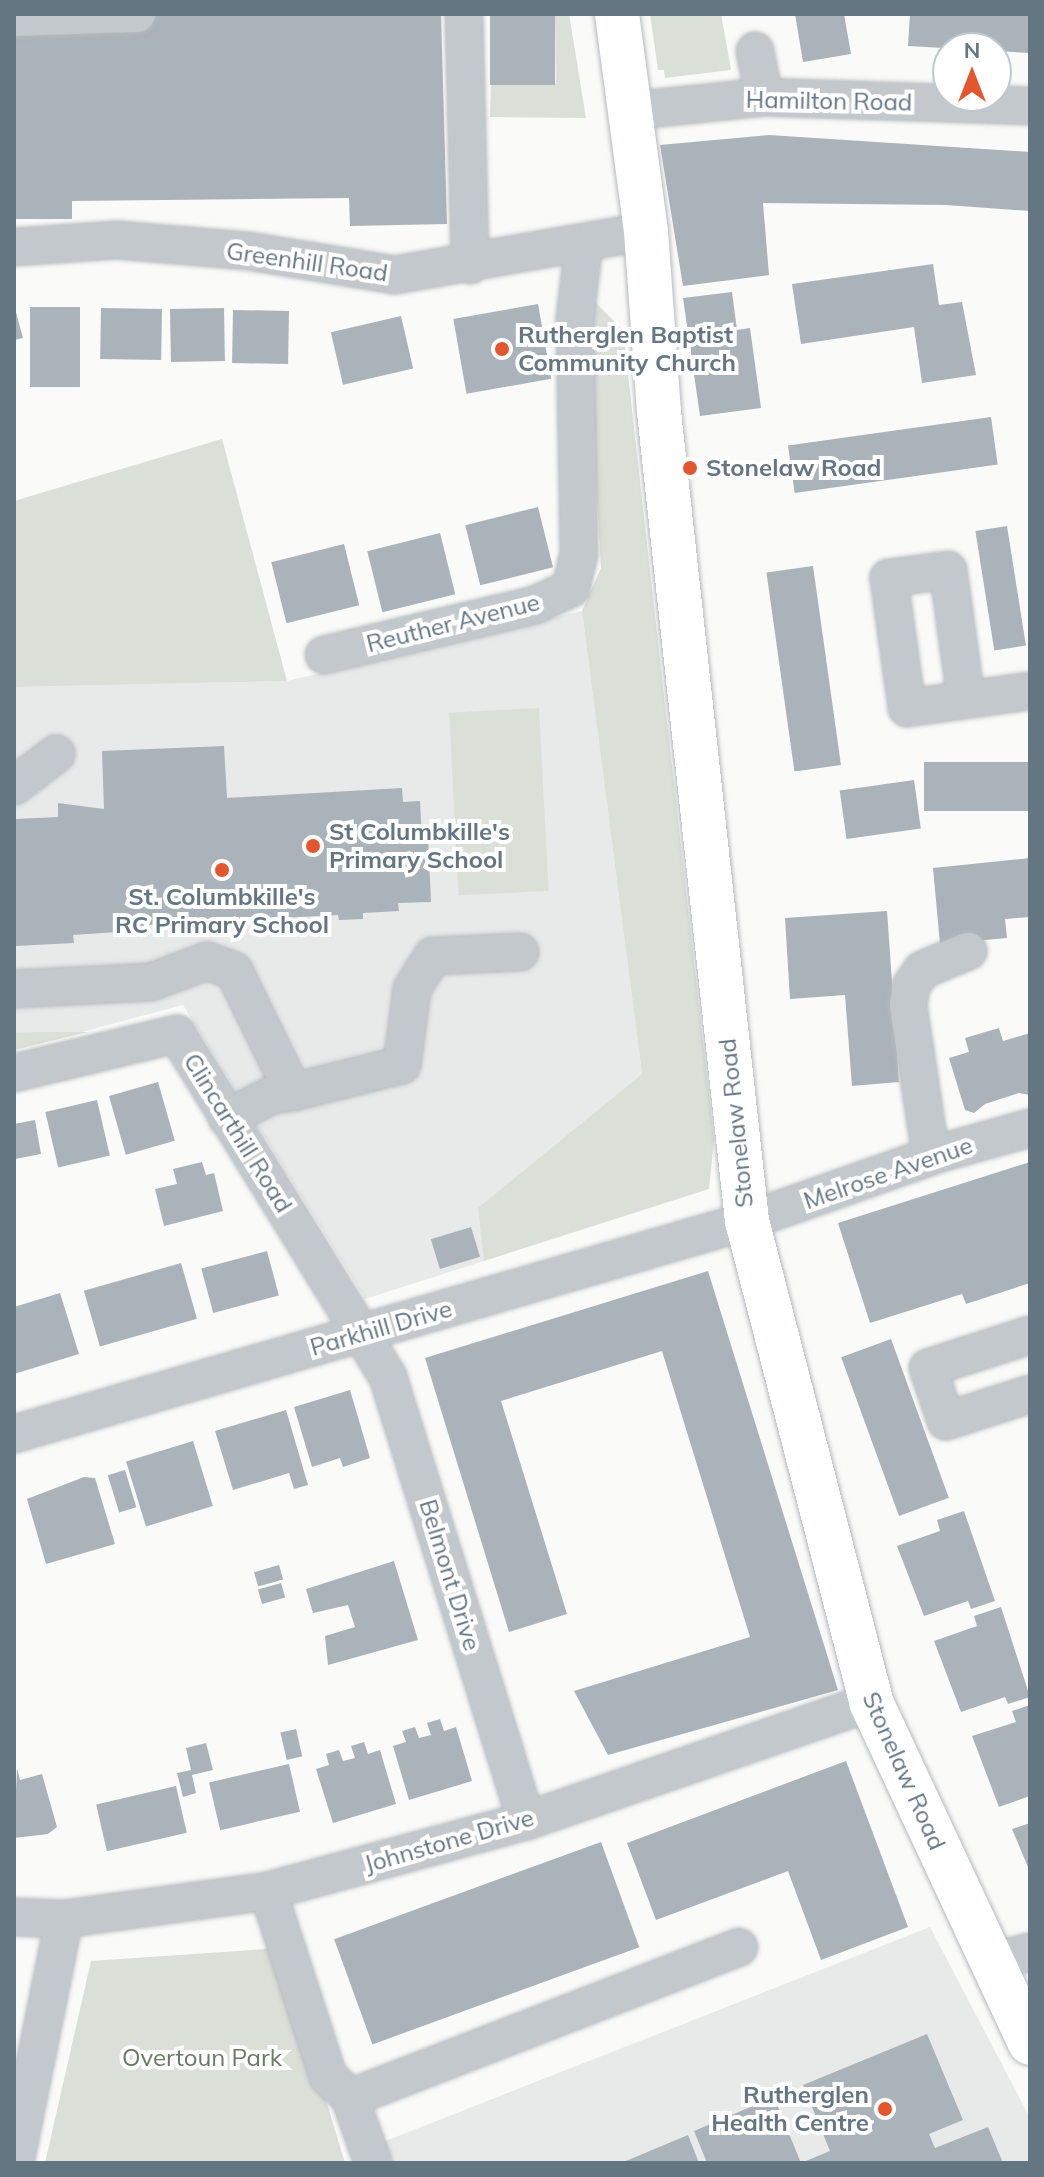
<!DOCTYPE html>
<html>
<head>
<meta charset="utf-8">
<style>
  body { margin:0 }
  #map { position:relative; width:1044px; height:2177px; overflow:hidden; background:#fafaf8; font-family:Mulish,sans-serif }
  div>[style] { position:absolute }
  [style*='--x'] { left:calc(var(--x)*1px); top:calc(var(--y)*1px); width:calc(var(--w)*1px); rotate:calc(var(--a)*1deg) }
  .built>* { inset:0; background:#e8e9e9 }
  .green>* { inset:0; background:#dadfd7; transform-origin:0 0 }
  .building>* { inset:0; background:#aab3b9; transform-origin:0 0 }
  .roads { filter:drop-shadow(0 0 2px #b5babe) drop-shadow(0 0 2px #b5babe) }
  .minor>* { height:36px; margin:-18px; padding:0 18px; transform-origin:18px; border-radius:18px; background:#c3c8cc }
  .major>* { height:44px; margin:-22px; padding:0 22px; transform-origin:22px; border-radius:22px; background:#fff }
  .dots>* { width:22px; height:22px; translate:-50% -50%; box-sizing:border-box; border:4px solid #fff; border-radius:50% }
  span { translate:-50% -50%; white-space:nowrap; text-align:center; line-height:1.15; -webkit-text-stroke:8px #fff; paint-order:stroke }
  .street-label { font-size:24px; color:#657683 }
  .poi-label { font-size:24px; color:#657683; font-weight:700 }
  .left { translate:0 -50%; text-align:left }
  .right { translate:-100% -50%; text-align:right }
  .park-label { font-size:24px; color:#687a64 }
  .frame { position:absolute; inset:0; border:16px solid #657683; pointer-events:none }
  .north { position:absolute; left:932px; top:32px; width:80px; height:80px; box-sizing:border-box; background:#fff; border:2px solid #c1c8cd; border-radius:50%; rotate:0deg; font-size:22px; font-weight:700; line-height:32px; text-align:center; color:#657683 }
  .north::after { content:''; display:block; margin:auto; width:28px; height:36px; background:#e4572e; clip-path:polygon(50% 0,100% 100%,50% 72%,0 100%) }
</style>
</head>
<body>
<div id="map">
  <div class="built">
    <i style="clip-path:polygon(582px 611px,642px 1074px,479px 1208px,484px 1261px,365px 1299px,183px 1005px,14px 1050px,14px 687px,287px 681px)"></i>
    <i style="clip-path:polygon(930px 1927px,1030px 2118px,1030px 2163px,358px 2163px,355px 2153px)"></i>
  </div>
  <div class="green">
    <i style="clip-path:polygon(555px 14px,569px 14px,586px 118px,490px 117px,491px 85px,556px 83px)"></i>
    <i style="clip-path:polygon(650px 14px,721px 14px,731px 70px,665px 78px,664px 70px,658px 70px)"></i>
    <i style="clip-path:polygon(595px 302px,623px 330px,714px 1140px,709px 1189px,484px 1261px,478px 1208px,642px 1074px,582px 611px,601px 568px,587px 317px)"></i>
    <i style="clip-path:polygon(222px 439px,287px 681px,14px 687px,14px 501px)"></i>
    <i style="left:539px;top:708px;width:183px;height:90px;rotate:87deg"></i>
    <i style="clip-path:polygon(39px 1032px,88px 1032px,14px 1050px,14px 1033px)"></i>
    <i style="clip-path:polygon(280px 1948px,345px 2163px,45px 2163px,91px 1961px)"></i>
  </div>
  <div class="building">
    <i style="clip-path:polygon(14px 14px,441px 14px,447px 224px,350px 226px,349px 198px,72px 201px,72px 219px,14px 219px)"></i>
    <i style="left:490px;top:14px;width:65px;height:71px"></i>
    <i style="clip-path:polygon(795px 14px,844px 14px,851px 54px,803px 62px)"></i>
    <i style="clip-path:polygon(910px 14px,1030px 14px,1030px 53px,908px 46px)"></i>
    <i style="clip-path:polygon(769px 135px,1030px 152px,1030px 211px,946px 205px,763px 203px,769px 275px,683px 286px,660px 145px)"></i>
    <i style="clip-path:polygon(933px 264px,939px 305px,962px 302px,976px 375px,922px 383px,914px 327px,801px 344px,792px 284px)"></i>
    <i style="clip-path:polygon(732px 292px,737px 330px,750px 328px,761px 408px,700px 416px,683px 298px)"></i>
    <i style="left:538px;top:304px;width:76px;height:86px;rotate:80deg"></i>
    <i style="clip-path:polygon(14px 305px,23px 338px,14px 340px)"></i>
    <i style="left:30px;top:307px;width:50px;height:80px"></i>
    <i style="left:101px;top:308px;width:61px;height:51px;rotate:1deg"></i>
    <i style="left:224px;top:308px;width:53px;height:54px;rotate:89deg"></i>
    <i style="left:233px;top:310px;width:56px;height:53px;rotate:1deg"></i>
    <i style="left:401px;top:316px;width:54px;height:72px;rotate:77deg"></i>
    <i style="left:991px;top:417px;width:48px;height:205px;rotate:82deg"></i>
    <i style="left:538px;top:507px;width:62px;height:75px;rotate:76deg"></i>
    <i style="left:1007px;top:526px;width:121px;height:32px;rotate:81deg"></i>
    <i style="left:440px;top:533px;width:63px;height:75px;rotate:76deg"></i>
    <i style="left:344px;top:544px;width:63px;height:75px;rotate:76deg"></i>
    <i style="left:813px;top:566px;width:201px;height:47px;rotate:82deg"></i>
    <i style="clip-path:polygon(224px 746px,227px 798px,402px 788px,403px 802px,420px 801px,422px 838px,428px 838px,431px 902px,398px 903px,399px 911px,363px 913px,363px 919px,339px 920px,338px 915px,146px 925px,146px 930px,73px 935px,74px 943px,14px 946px,14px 819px,58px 817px,58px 803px,104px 809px,102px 751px)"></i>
    <i style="left:1030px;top:762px;width:49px;height:106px;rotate:90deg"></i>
    <i style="left:914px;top:780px;width:49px;height:75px;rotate:82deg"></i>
    <i style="clip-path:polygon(1030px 858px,1030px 917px,1005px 919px,1007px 938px,940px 944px,933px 868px)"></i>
    <i style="clip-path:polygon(887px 911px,899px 1082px,852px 1086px,845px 995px,790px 999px,785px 918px)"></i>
    <i style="clip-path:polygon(999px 1028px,1003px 1041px,1030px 1033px,1030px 1095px,1019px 1093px,985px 1104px,974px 1113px,965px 1110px,949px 1058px,969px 1052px,965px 1038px)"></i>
    <i style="left:158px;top:1082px;width:61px;height:51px;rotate:74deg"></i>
    <i style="left:97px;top:1100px;width:57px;height:53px;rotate:77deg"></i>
    <i style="clip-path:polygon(35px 1120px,41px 1154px,15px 1159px,14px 1124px)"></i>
    <i style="clip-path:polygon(202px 1162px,206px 1175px,214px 1173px,223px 1211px,164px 1226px,155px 1189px,177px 1184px,173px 1169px)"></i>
    <i style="clip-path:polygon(1030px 1162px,1030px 1283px,966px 1304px,962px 1294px,870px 1323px,838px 1223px)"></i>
    <i style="left:471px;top:1227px;width:31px;height:42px;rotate:73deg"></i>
    <i style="left:267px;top:1251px;width:46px;height:68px;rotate:75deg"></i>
    <i style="left:181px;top:1263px;width:58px;height:101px;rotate:74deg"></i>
    <i style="clip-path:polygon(708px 1271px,838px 1690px,608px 1755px,574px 1691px,750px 1637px,662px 1351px,501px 1401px,567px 1614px,509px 1632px,425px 1358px)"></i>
    <i style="clip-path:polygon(60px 1293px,79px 1354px,14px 1374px,14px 1307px)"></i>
    <i style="left:891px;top:1339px;width:169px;height:53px;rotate:70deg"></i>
    <i style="clip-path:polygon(350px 1390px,370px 1458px,343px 1467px,340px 1458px,312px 1467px,294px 1407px)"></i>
    <i style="clip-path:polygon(286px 1410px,308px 1485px,294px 1489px,289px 1473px,233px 1490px,215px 1431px)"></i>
    <i style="left:193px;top:1441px;width:68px;height:70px;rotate:73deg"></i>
    <i style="left:125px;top:1470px;width:39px;height:18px;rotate:73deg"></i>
    <i style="clip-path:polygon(84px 1477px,95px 1478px,115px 1544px,46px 1564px,27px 1499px)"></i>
    <i style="clip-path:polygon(964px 1511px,995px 1601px,971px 1609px,968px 1601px,924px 1616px,897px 1546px,940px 1531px,937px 1520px)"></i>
    <i style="clip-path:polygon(394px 1561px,418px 1640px,328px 1665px,325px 1636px,355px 1627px,348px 1605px,313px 1613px,306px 1589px)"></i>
    <i style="left:279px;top:1565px;width:15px;height:26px;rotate:74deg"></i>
    <i style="left:281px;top:1583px;width:15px;height:24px;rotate:74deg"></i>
    <i style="clip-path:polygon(1001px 1607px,1030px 1697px,1008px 1704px,1005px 1697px,961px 1712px,934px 1641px,977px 1626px,974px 1616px)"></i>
    <i style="clip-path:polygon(1030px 1705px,1030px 1796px,999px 1807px,972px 1736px,1016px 1722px,1012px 1711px)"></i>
    <i style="clip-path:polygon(440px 1719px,444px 1731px,456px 1727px,472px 1781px,409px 1800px,393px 1746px,406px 1742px,402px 1731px,415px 1727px,419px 1738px,431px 1735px,427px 1723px)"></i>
    <i style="left:296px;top:1729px;width:28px;height:16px;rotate:77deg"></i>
    <i style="clip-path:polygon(364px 1742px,368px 1754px,380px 1750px,396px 1804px,333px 1823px,316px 1769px,329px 1765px,326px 1754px,339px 1750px,343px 1761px,355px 1758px,351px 1746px)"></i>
    <i style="clip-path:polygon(206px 1743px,213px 1770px,192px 1775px,196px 1793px,183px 1797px,177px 1773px,191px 1770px,186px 1748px)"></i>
    <i style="clip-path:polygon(846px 1761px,908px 1927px,821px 1960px,788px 1871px,656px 1920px,627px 1843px)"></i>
    <i style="left:289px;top:1764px;width:49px;height:82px;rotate:77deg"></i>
    <i style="clip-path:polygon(17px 1768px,20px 1780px,42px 1774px,57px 1827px,48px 1834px,14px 1838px)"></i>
    <i style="left:176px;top:1786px;width:48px;height:82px;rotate:77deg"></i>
    <i style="clip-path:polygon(1030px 1823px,1030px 1872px,1012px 1829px)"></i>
    <i style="left:601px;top:1842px;width:112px;height:284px;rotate:70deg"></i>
    <i style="clip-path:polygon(927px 2034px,963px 2120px,929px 2134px,935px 2148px,988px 2127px,1003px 2163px,707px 2163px,694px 2131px,774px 2097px,801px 2163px,830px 2151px,803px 2085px)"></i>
    <i style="clip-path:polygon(688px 2135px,699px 2163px,621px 2163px)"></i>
  </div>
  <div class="roads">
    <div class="minor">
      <i style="--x:464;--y:14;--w:251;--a:88.6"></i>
      <i style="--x:14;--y:18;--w:123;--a:-1.9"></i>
      <i style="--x:755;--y:51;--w:47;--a:78.9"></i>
      <i style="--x:629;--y:111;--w:136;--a:-5.9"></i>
      <i style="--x:764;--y:97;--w:266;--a:1.9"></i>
      <i style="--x:14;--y:247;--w:103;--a:-3.9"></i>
      <i style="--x:117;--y:240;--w:131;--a:4.8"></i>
      <i style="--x:248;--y:251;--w:149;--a:9.3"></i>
      <i style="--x:395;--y:275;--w:255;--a:-9.9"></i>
      <i style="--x:324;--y:655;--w:217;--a:-13.3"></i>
      <i style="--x:535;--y:605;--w:40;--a:-25"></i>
      <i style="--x:571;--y:588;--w:35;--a:-77"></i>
      <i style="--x:579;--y:554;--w:236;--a:-91"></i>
      <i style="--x:575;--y:318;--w:75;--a:-83.1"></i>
      <i style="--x:966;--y:699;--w:130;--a:-97.9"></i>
      <i style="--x:948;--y:570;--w:60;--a:172.3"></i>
      <i style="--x:889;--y:578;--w:131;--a:82.1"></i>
      <i style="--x:907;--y:708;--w:124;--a:-7.9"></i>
      <i style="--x:14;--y:786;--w:53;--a:-37.3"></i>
      <i style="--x:14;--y:989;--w:137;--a:-2.9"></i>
      <i style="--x:151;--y:982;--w:60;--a:-20.6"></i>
      <i style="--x:207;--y:961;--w:29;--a:20"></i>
      <i style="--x:234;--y:971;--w:135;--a:64"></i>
      <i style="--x:293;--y:1092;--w:112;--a:-13.9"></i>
      <i style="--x:402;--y:1065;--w:77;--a:-82.5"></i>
      <i style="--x:412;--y:989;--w:39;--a:-58"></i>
      <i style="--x:433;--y:956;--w:87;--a:-2.6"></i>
      <i style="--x:14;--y:1073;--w:168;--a:-13.5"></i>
      <i style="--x:177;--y:1034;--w:403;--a:58.4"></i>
      <i style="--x:388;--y:1377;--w:465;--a:72.7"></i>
      <i style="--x:227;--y:1118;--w:51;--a:-27.1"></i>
      <i style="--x:272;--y:1095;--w:21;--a:-8"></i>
      <i style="--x:931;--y:1156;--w:153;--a:-98.7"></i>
      <i style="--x:908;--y:1005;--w:19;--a:-81"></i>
      <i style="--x:911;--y:986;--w:19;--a:-55"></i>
      <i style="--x:922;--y:970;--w:50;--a:-22.4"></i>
      <i style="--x:1030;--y:1335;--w:107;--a:162.1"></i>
      <i style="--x:928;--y:1368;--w:56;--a:71.2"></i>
      <i style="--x:946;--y:1421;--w:88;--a:-17.8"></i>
      <i style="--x:14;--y:1434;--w:763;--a:-16.2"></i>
      <i style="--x:747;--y:1221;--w:201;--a:-19.4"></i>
      <i style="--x:937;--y:1154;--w:97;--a:-15.6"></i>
      <i style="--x:268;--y:1891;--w:194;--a:72"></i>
      <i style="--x:328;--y:2076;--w:31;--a:45"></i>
      <i style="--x:350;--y:2098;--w:69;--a:70.5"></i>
      <i style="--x:14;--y:1917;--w:50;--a:2.3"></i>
      <i style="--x:64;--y:1919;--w:206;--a:-7.8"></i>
      <i style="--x:268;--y:1891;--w:267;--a:-15.2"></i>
      <i style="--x:526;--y:1821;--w:365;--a:-19"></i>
      <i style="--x:990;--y:1962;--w:41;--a:-14"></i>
      <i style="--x:350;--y:2098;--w:417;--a:-21.2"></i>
      <i style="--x:15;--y:2163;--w:249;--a:-78.6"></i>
    </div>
    <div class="major">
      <i style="--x:617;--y:14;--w:219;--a:82.4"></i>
      <i style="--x:646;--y:231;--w:181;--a:85.9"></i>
      <i style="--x:659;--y:412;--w:814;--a:83.79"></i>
      <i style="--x:747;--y:1221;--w:497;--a:75.5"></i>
      <i style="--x:871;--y:1702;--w:376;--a:65"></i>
    </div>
  </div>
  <div class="dots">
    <i style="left:502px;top:349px;background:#e4572e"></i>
    <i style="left:690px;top:468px;background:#e4572e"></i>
    <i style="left:313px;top:846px;background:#e4572e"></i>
    <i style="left:222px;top:870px;background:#e4572e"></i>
    <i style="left:885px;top:2109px;background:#e4572e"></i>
  </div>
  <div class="street-label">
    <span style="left:829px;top:101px;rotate:1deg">Hamilton Road</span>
    <span style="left:307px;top:262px;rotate:8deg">Greenhill Road</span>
    <span style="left:453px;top:623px;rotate:-14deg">Reuther Avenue</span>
    <span style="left:736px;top:1123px;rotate:-96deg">Stonelaw Road</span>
    <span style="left:238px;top:1133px;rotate:58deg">Clincarthill Road</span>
    <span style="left:888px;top:1173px;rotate:-19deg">Melrose Avenue</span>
    <span style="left:381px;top:1328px;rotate:-16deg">Parkhill Drive</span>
    <span style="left:450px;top:1575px;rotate:73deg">Belmont Drive</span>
    <span style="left:904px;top:1771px;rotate:66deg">Stonelaw Road</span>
    <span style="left:449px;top:1841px;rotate:-16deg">Johnstone Drive</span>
  </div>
  <div class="poi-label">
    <span class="left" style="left:518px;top:349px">Rutherglen Baptist<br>Community Church</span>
    <span class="left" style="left:706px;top:468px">Stonelaw Road</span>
    <span class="left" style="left:329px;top:846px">St Columbkille's<br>Primary School</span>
    <span style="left:222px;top:911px">St. Columbkille's<br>RC Primary School</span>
    <span class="right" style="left:869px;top:2109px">Rutherglen<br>Health Centre</span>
  </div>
  <div class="park-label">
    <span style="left:202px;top:2058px">Overtoun Park</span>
  </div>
  <div class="frame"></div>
  <div class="north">N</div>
</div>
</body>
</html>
